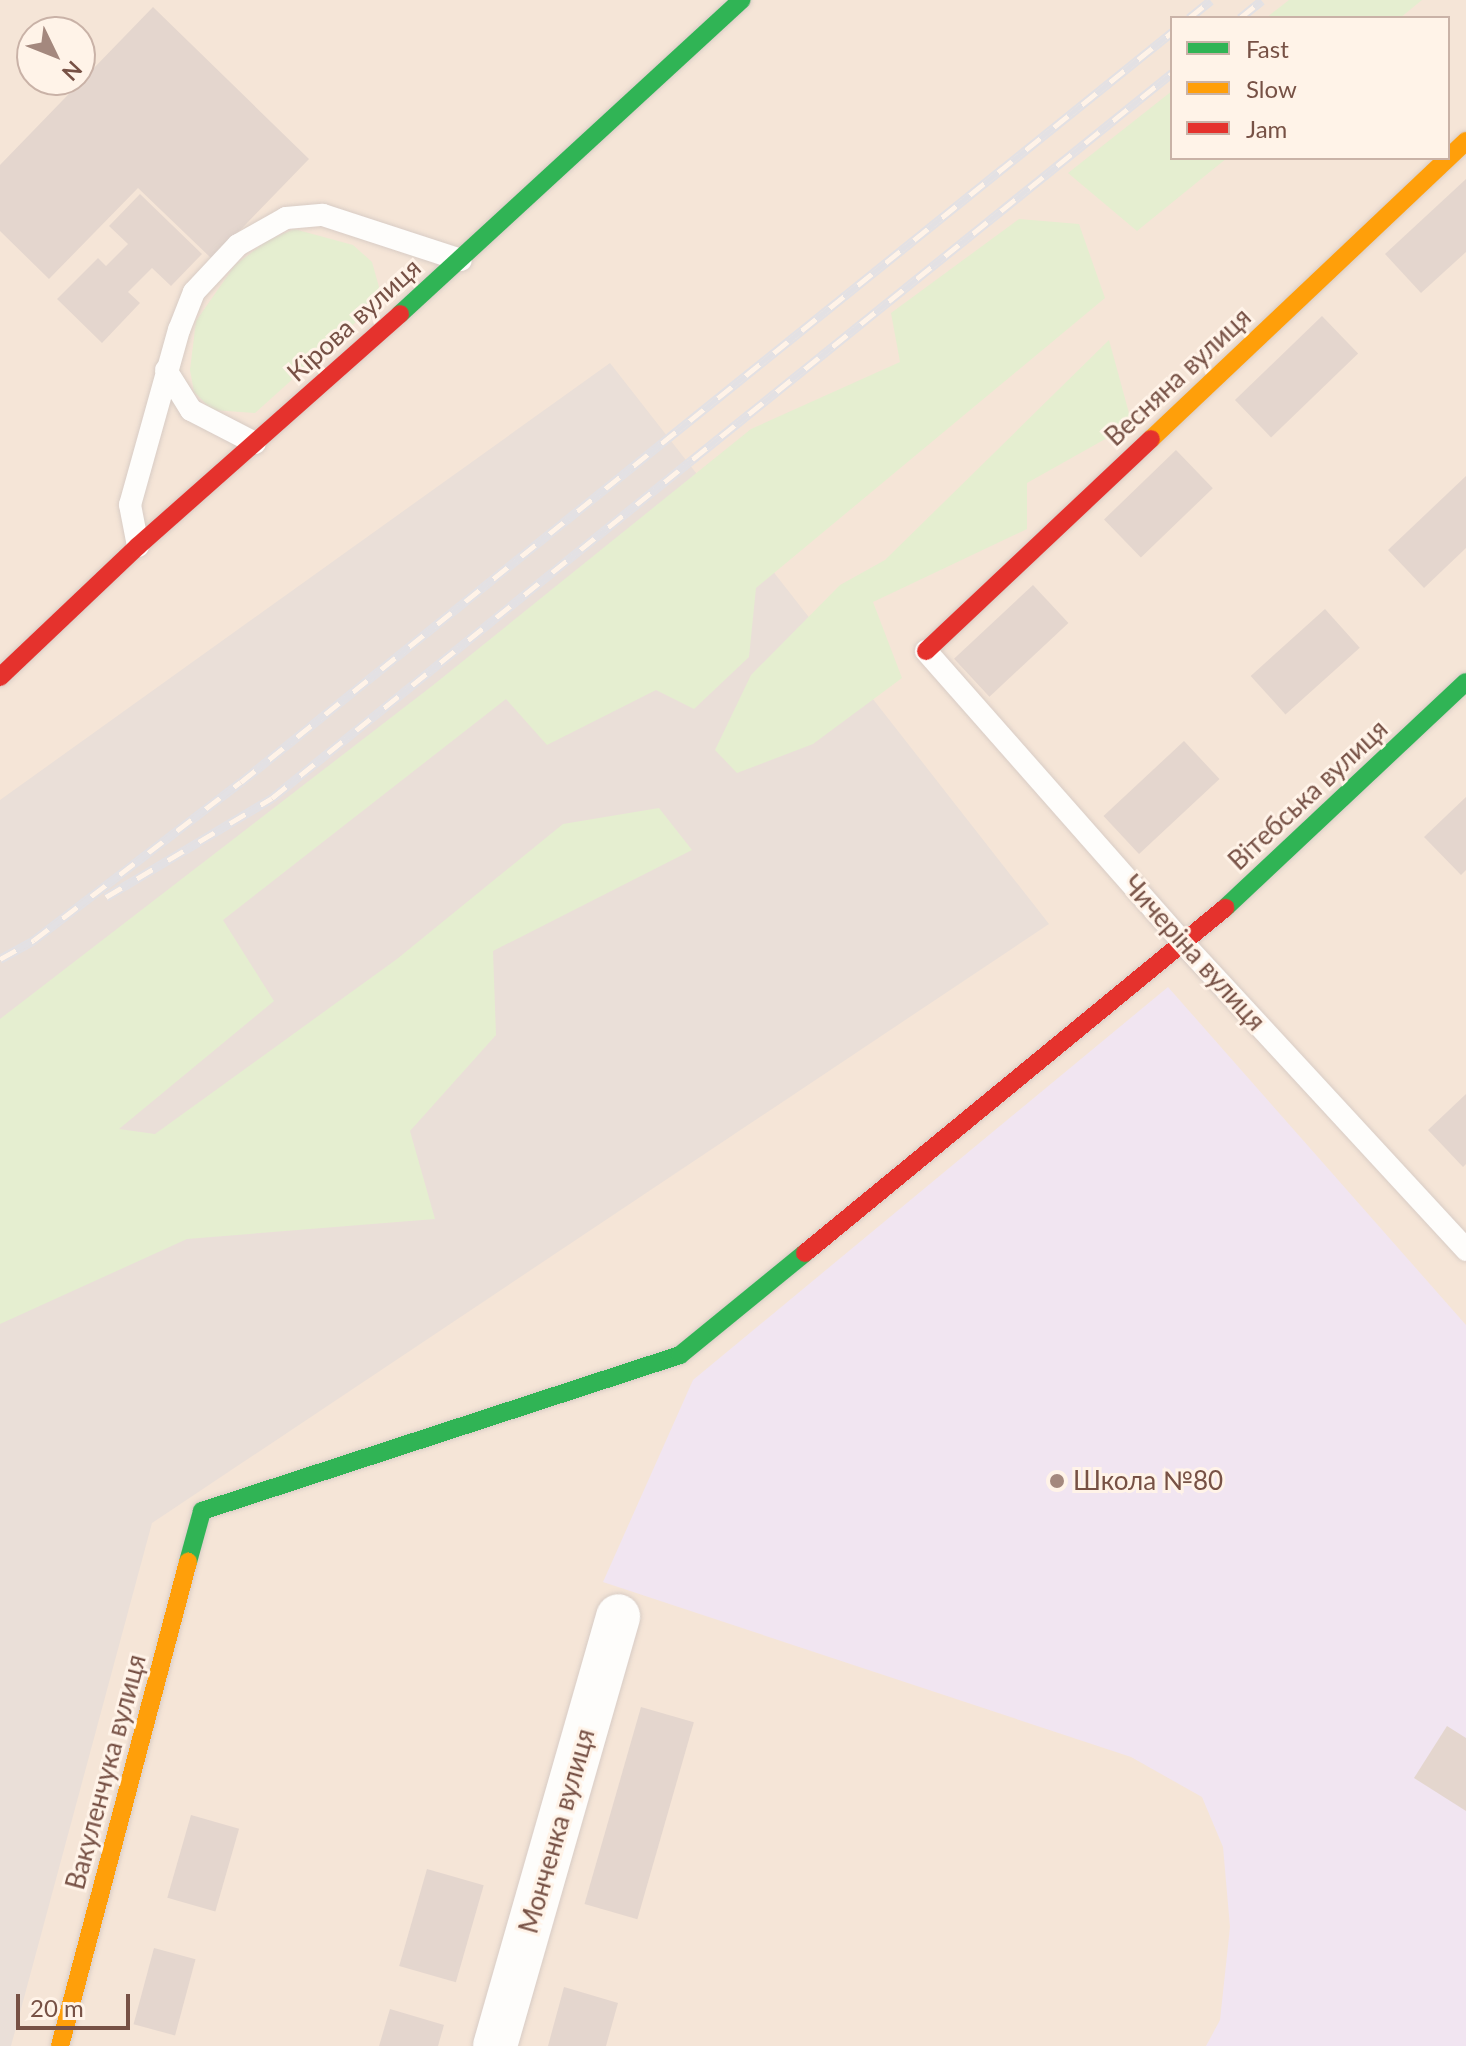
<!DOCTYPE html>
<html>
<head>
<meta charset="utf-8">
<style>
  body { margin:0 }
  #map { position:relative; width:1466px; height:2046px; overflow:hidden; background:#f7efe7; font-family:Lato,sans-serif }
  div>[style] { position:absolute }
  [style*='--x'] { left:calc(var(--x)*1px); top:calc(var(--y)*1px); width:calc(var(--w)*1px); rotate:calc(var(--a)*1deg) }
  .residential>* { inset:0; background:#f5e5d7 }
  .industrial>* { inset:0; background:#eadfd8 }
  .education>* { inset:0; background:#f1e5f1 }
  .green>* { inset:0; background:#e5eed0 }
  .building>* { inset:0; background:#e4d6ce; transform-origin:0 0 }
  .roads { filter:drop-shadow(0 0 2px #d8ccc5) drop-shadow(0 0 2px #d8ccc5) }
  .lane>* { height:22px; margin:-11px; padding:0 11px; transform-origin:11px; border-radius:11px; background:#fefdfb }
  .street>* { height:44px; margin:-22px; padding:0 22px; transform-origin:22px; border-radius:22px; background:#fefdfb }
  .fast>* { height:18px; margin:-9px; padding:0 9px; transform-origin:9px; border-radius:9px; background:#30b455 }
  .slow>* { height:18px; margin:-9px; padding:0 9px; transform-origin:9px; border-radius:9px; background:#ff9f0a }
  .jam>* { height:18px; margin:-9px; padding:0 9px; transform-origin:9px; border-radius:9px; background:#e5322d }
  .rail>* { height:9px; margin-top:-4.5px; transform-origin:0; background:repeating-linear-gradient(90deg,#fff3e8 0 18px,#e3e1e4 0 36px); box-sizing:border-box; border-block:2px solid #e3e1e4 }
  .dots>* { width:22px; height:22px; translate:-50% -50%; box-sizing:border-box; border:4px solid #fff3e8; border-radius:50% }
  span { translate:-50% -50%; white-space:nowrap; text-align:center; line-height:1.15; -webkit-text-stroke:6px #fff3e8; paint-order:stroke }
  .street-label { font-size:26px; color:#775145 }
  .poi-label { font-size:26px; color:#775145 }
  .left { translate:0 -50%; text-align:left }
  .legend { position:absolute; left:1170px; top:16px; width:280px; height:144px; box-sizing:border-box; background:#fff3e8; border:2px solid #c9b2a7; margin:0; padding:10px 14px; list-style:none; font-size:24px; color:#775145 }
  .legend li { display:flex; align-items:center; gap:16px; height:40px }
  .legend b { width:40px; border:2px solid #c9b2a7 }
  .north { position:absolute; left:16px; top:16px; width:80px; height:80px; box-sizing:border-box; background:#fff3e8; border:2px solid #c9b2a7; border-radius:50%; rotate:133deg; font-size:22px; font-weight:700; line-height:32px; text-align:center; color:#775145 }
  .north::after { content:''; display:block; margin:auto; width:28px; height:36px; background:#a4887e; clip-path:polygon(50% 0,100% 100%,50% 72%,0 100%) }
  .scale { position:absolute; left:16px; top:1994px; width:114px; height:36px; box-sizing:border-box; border:4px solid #775145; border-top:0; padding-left:10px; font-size:24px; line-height:28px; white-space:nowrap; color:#775145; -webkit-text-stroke:6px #fff3e8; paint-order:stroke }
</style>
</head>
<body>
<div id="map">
  <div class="residential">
    <i style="clip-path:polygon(evenodd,0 0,1466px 0,1466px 2046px,0 2046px,0 0,1172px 18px,1448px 18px,1448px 158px,1172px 158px,1172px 18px,0 0,32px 32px,80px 32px,80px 80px,32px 80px,32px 32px)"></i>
  </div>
  <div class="industrial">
    <i style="clip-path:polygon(610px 363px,1049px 924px,152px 1523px,11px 2046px,0 2046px,0 800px)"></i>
  </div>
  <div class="education">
    <i style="clip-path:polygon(1168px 987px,1466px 1325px,1466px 2046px,1206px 2046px,1220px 2020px,1230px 1927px,1223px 1847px,1202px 1797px,1131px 1757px,603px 1582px,693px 1380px)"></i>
  </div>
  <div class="green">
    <i style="clip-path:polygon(1289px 0,1422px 0,1400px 18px,1266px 18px)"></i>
    <i style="clip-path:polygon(1172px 91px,1172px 158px,1227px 158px,1137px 231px,1068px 173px)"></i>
    <i style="clip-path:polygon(1019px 219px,1079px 224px,1105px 298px,756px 588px,749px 657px,694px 709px,656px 690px,547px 745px,506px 699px,223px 920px,274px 1001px,119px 1129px,155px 1134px,397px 959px,563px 824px,659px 808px,692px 850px,493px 951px,496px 1035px,410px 1131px,435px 1219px,187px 1239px,0 1324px,0 1019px,432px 686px,751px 429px,900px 362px,891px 313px)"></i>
    <i style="clip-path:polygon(294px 229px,353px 245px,372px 262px,379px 287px,376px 304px,255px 413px,212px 410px,194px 392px,190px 370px,196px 321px,235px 265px,267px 241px)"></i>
    <i style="clip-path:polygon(1109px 340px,1132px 424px,1027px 483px,1027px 529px,873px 602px,902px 678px,813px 744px,737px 773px,715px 750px,751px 675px,840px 585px,885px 560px)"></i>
  </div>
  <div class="building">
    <i style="clip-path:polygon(153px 7px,309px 159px,212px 259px,138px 188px,49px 279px,0 231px,0 165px)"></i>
    <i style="clip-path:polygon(1466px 179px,1466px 252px,1421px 293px,1385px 254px)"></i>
    <i style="clip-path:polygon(140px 194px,202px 254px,171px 286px,152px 268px,128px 292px,140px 303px,102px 343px,57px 299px,98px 258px,106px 266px,128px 244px,109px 226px)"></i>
    <i style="left:1322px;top:316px;width:52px;height:121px;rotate:46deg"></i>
    <i style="left:1176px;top:450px;width:53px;height:100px;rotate:46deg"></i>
    <i style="clip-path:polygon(1466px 476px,1466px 548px,1424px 588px,1388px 550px)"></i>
    <i style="left:1033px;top:585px;width:52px;height:108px;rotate:47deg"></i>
    <i style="left:1325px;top:609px;width:52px;height:100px;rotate:48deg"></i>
    <i style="left:1184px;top:741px;width:52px;height:110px;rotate:47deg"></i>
    <i style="clip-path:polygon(1466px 797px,1466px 870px,1461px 875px,1424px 837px)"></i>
    <i style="clip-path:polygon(1466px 1094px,1466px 1164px,1463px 1167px,1428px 1130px)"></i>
    <i style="left:641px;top:1707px;width:55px;height:205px;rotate:16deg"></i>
    <i style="clip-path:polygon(1447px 1726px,1466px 1738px,1466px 1811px,1414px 1778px)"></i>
    <i style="left:191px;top:1815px;width:50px;height:86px;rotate:16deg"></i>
    <i style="left:427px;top:1869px;width:59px;height:101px;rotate:16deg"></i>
    <i style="left:154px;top:1948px;width:43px;height:79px;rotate:15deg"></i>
    <i style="clip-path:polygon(564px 1987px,618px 2003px,606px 2046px,548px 2046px)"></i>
    <i style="clip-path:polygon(390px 2009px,444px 2025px,438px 2046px,379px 2046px)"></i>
  </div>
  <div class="roads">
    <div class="lane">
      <i style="--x:166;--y:370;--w:47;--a:58"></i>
      <i style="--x:191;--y:410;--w:72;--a:27.3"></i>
      <i style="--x:138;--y:546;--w:42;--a:-101"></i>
      <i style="--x:130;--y:505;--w:182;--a:-74.4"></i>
      <i style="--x:179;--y:330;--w:41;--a:-68.5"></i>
      <i style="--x:194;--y:292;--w:64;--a:-46.9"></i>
      <i style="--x:238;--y:245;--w:55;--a:-29.4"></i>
      <i style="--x:286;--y:218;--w:37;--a:-5"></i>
      <i style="--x:323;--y:215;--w:145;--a:18.1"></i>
      <i style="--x:926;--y:651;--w:392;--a:48.6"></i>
      <i style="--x:1185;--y:945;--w:415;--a:47.3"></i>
    </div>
    <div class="street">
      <i style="--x:495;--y:2046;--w:447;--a:-74"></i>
    </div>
    <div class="fast">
      <i style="--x:400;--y:314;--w:464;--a:-42.6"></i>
      <i style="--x:1225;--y:908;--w:330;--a:-43.2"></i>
      <i style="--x:188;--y:1562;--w:53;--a:-74.6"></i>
      <i style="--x:202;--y:1511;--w:503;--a:-18.07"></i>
      <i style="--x:680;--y:1355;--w:161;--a:-39.2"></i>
    </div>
    <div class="slow">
      <i style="--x:1151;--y:439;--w:434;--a:-43.4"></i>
      <i style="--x:60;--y:2046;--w:501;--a:-75.19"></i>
    </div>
    <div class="jam">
      <i style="--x:926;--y:651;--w:309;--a:-43.3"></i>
      <i style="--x:0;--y:677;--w:190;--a:-43.5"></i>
      <i style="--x:138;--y:546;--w:350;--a:-41.5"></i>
      <i style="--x:805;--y:1253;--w:544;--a:-39.4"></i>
    </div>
  </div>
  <div class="rail">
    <i style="--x:1189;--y:18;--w:28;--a:-39"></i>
    <i style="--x:1240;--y:18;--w:28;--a:-39"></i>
    <i style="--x:106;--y:897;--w:193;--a:-30.8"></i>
    <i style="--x:272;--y:798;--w:1156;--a:-38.85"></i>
    <i style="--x:0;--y:959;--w:39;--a:-29"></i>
    <i style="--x:34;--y:940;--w:260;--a:-37.4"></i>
    <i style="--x:241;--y:782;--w:1196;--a:-38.85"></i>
  </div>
  <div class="dots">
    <i style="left:1057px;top:1481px;background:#a4887e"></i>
  </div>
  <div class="street-label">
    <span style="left:354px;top:320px;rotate:-42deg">Кірова вулиця</span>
    <span style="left:1178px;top:377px;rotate:-43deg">Весняна вулиця</span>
    <span style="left:1308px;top:795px;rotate:-43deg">Вітебська вулиця</span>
    <span style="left:1194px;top:953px;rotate:48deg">Чичеріна вулиця</span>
    <span style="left:106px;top:1772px;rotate:-75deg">Вакуленчука вулиця</span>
    <span style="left:557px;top:1831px;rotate:-74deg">Монченка вулиця</span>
  </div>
  <div class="poi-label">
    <span class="left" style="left:1073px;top:1481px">Школа №80</span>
  </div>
  <ul class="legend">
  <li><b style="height:10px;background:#30b455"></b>Fast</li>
  <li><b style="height:10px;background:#ff9f0a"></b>Slow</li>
  <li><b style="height:10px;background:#e5322d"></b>Jam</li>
  </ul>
  <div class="north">N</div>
  <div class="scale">20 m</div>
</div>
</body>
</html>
